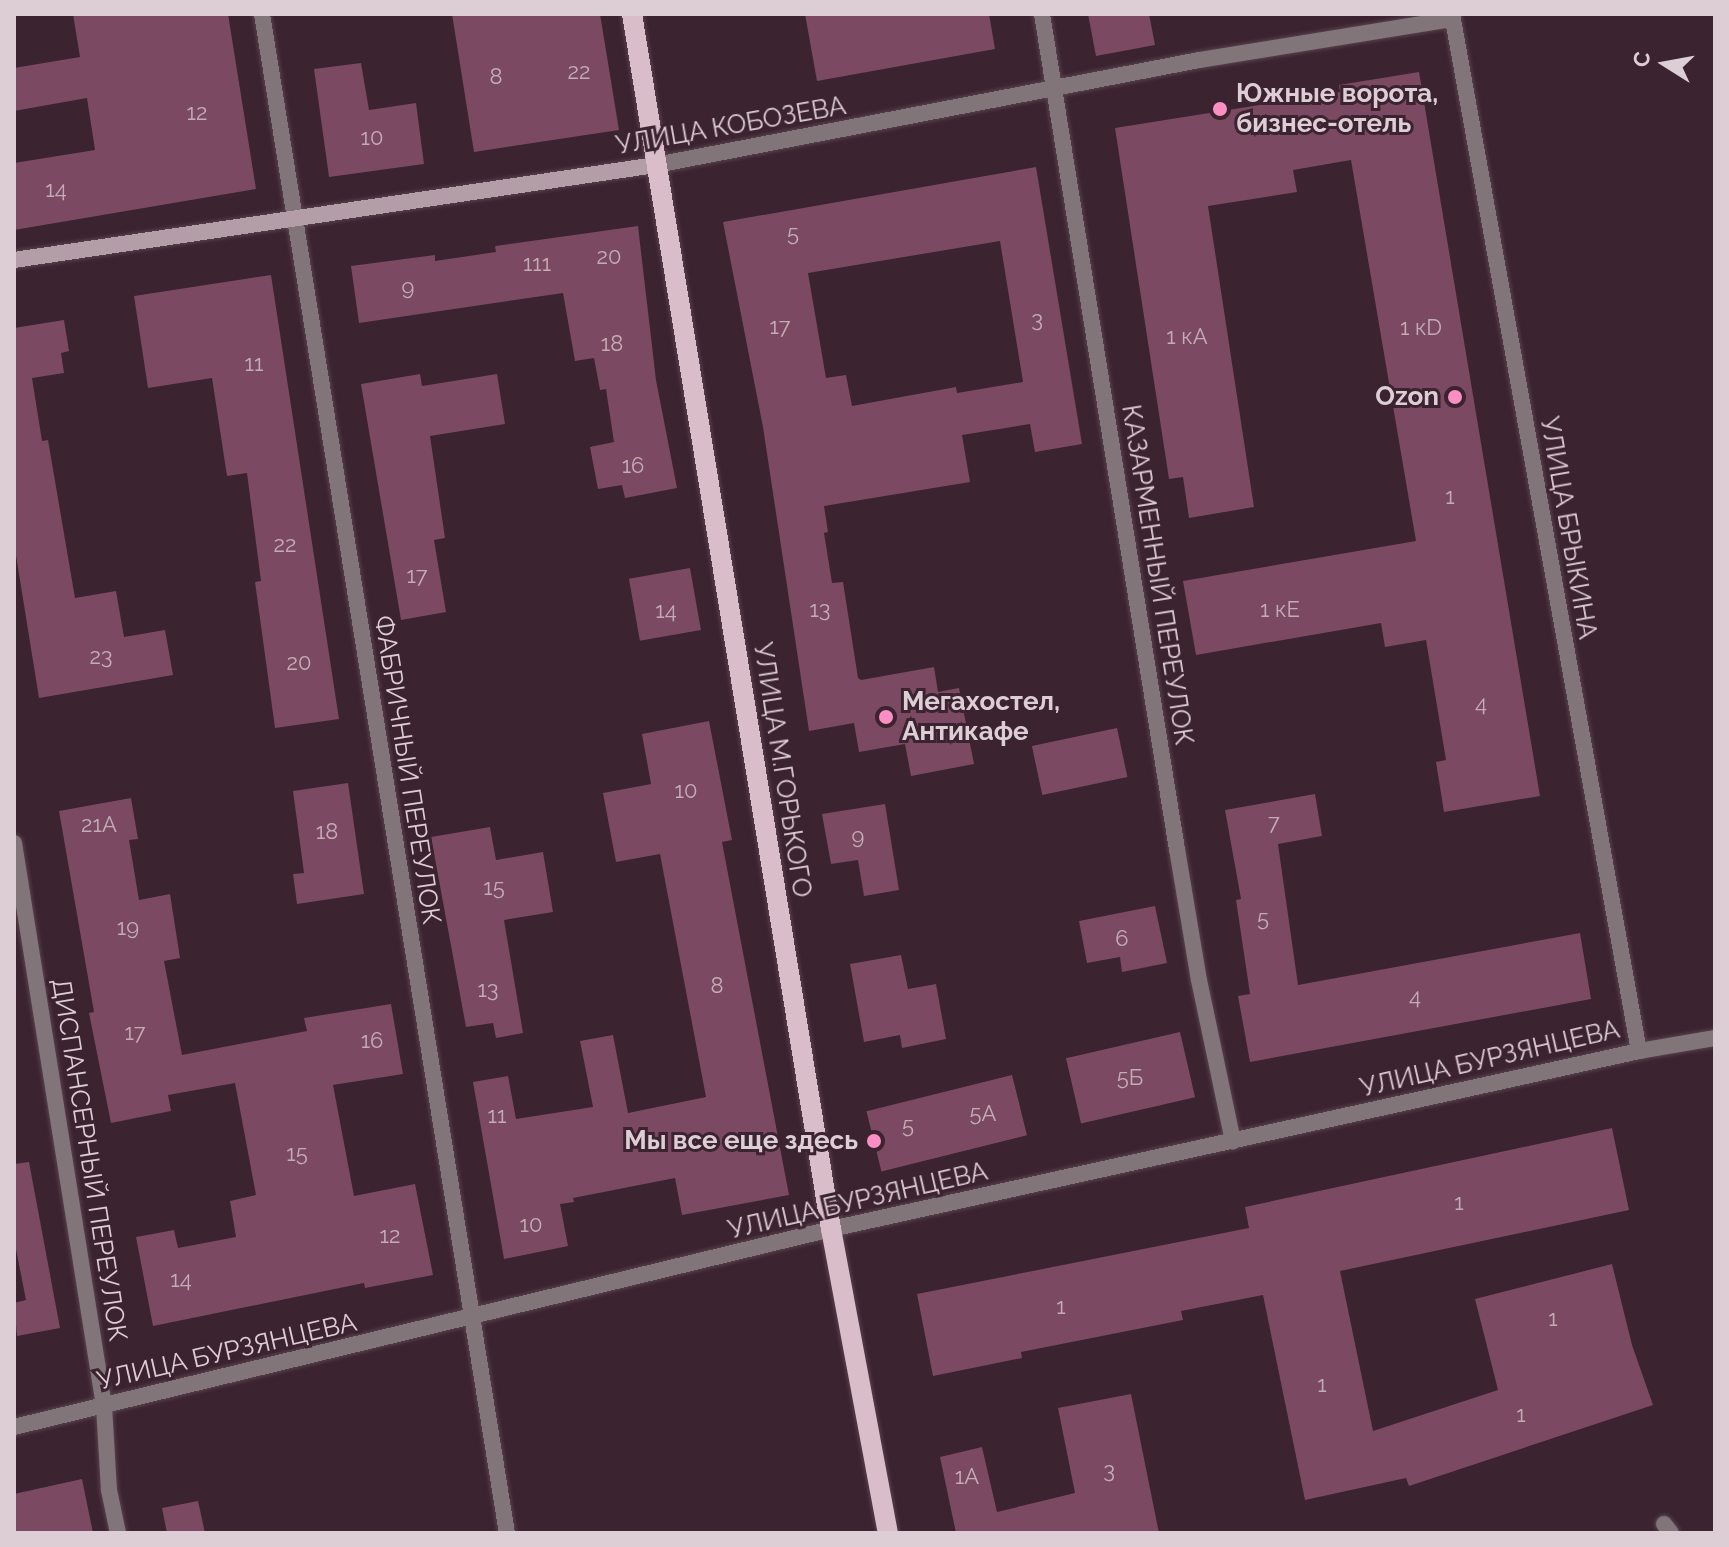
<!DOCTYPE html>
<html>
<head>
<meta charset="utf-8">
<style>
  body { margin:0 }
  #map { position:relative; width:1729px; height:1547px; overflow:hidden; background:#3b232f; font-family:Raleway,sans-serif }
  div>[style] { position:absolute }
  [style*='--x'] { left:calc(var(--x)*1px); top:calc(var(--y)*1px); width:calc(var(--w)*1px); rotate:calc(var(--a)*1deg) }
  .building>* { inset:0; background:#7b4961; transform-origin:0 0 }
  .roads { filter:drop-shadow(0 0 2px #58424d) drop-shadow(0 0 2px #58424d) }
  .minor>* { height:16px; margin:-8px; padding:0 8px; transform-origin:8px; border-radius:8px; background:#82757a }
  .tertiary>* { height:16px; margin:-8px; padding:0 8px; transform-origin:8px; border-radius:8px; background:#82757a }
  .secondary>* { height:16px; margin:-8px; padding:0 8px; transform-origin:8px; border-radius:8px; background:#b39ea7 }
  .primary>* { height:20px; margin:-10px; padding:0 10px; transform-origin:10px; border-radius:10px; background:#d9beca }
  .dots>* { width:22px; height:22px; translate:-50% -50%; box-sizing:border-box; border:4px solid #3b232f; border-radius:50% }
  span { translate:-50% -50%; white-space:nowrap; text-align:center; line-height:1.15; -webkit-text-stroke:6px #3b232f; paint-order:stroke }
  .number-label { font-size:22px; color:#c4acb7 }
  .number-label span { -webkit-text-stroke-width:0 }
  .poi-label { font-size:26px; color:#ddcdd4; font-weight:700 }
  .left { translate:0 -50%; text-align:left }
  .right { translate:-100% -50%; text-align:right }
  .street-label { font-size:26px; color:#ddcdd4 }
  .frame { position:absolute; inset:0; border:16px solid #ddcdd4; pointer-events:none }
  .north { position:absolute; left:1625px; top:24px; width:80px; height:80px; -webkit-text-stroke:6px #3b232f; paint-order:stroke; rotate:281deg; font-size:22px; font-weight:700; line-height:32px; text-align:center; color:#ddcdd4 }
  .north::after { content:''; display:block; margin:auto; width:28px; height:36px; background:#ddcdd4; clip-path:polygon(50% 0,100% 100%,50% 72%,0 100%) }
</style>
</head>
<body>
<div id="map">
  <div class="building">
    <i style="clip-path:polygon(73px 14px,228px 14px,256px 189px,14px 230px,14px 163px,95px 150px,87px 98px,14px 111px,14px 68px,80px 57px)"></i>
    <i style="clip-path:polygon(452px 14px,600px 14px,619px 130px,474px 152px)"></i>
    <i style="clip-path:polygon(805px 14px,989px 14px,995px 49px,817px 81px)"></i>
    <i style="clip-path:polygon(1088px 14px,1149px 14px,1155px 45px,1096px 56px)"></i>
    <i style="clip-path:polygon(361px 63px,369px 110px,416px 103px,424px 164px,329px 177px,314px 69px)"></i>
    <i style="clip-path:polygon(1419px 72px,1540px 796px,1444px 812px,1436px 762px,1446px 760px,1426px 640px,1385px 647px,1381px 623px,1196px 655px,1183px 581px,1416px 541px,1351px 160px,1293px 170px,1297px 192px,1208px 206px,1254px 507px,1189px 518px,1183px 477px,1169px 479px,1115px 128px,1340px 92px,1339px 85px)"></i>
    <i style="clip-path:polygon(evenodd,1036px 167px,1082px 444px,1035px 452px,1030px 424px,962px 435px,970px 482px,824px 506px,828px 532px,824px 533px,832px 583px,843px 582px,858px 678px,861px 680px,934px 667px,938px 692px,959px 688px,974px 764px,911px 776px,905px 744px,859px 752px,854px 723px,809px 731px,763px 427px,723px 222px,1036px 167px,1000px 241px,1023px 382px,957px 393px,956px 387px,852px 406px,846px 375px,826px 378px,808px 273px,1000px 241px)"></i>
    <i style="clip-path:polygon(638px 226px,656px 380px,677px 488px,625px 498px,622px 485px,598px 489px,590px 447px,614px 442px,606px 389px,600px 390px,594px 358px,575px 361px,563px 293px,359px 323px,351px 266px,435px 255px,435px 261px,496px 252px,495px 246px)"></i>
    <i style="clip-path:polygon(271px 275px,339px 719px,275px 728px,255px 582px,261px 581px,247px 473px,227px 476px,212px 378px,148px 388px,134px 296px)"></i>
    <i style="clip-path:polygon(64px 320px,69px 351px,61px 353px,64px 373px,32px 378px,42px 441px,48px 440px,75px 598px,116px 591px,124px 637px,165px 630px,173px 675px,39px 698px,14px 543px,14px 328px)"></i>
    <i style="clip-path:polygon(420px 374px,422px 386px,497px 374px,505px 424px,430px 436px,445px 538px,434px 540px,446px 612px,401px 620px,361px 384px)"></i>
    <i style="left:690px;top:568px;width:63px;height:62px;rotate:80deg"></i>
    <i style="clip-path:polygon(709px 721px,732px 840px,722px 842px,789px 1195px,682px 1215px,675px 1178px,573px 1198px,574px 1202px,560px 1204px,568px 1246px,504px 1259px,473px 1082px,508px 1076px,516px 1119px,593px 1107px,580px 1041px,613px 1035px,628px 1113px,706px 1097px,660px 854px,616px 862px,603px 793px,651px 784px,642px 734px)"></i>
    <i style="left:1117px;top:728px;width:50px;height:87px;rotate:78deg"></i>
    <i style="clip-path:polygon(348px 783px,364px 894px,297px 904px,293px 874px,304px 873px,293px 791px)"></i>
    <i style="clip-path:polygon(1315px 794px,1322px 836px,1278px 844px,1298px 985px,1580px 933px,1591px 999px,1250px 1062px,1238px 996px,1250px 994px,1236px 900px,1241px 899px,1225px 810px)"></i>
    <i style="clip-path:polygon(131px 798px,138px 839px,129px 840px,139px 900px,170px 894px,180px 958px,164px 961px,182px 1055px,307px 1031px,304px 1018px,391px 1004px,403px 1074px,333px 1085px,354px 1196px,415px 1184px,433px 1275px,365px 1288px,364px 1283px,153px 1326px,136px 1237px,174px 1230px,178px 1248px,236px 1237px,230px 1201px,256px 1195px,235px 1083px,168px 1095px,171px 1111px,111px 1123px,89px 1013px,94px 1012px,59px 811px)"></i>
    <i style="clip-path:polygon(885px 804px,899px 890px,864px 896px,858px 860px,831px 864px,822px 814px)"></i>
    <i style="clip-path:polygon(490px 827px,496px 860px,543px 852px,553px 912px,504px 920px,523px 1033px,496px 1038px,493px 1023px,466px 1027px,431px 837px)"></i>
    <i style="clip-path:polygon(1155px 906px,1167px 963px,1122px 972px,1120px 957px,1087px 963px,1079px 921px)"></i>
    <i style="clip-path:polygon(901px 955px,908px 989px,936px 984px,946px 1039px,902px 1048px,900px 1035px,864px 1042px,850px 964px)"></i>
    <i style="left:1180px;top:1032px;width:67px;height:117px;rotate:77deg"></i>
    <i style="left:1012px;top:1075px;width:62px;height:150px;rotate:76deg"></i>
    <i style="clip-path:polygon(1612px 1128px,1629px 1210px,1340px 1271px,1373px 1431px,1498px 1390px,1475px 1299px,1612px 1264px,1632px 1345px,1653px 1405px,1409px 1486px,1406px 1478px,1305px 1500px,1263px 1295px,1181px 1311px,1183px 1320px,1021px 1352px,1022px 1358px,933px 1376px,917px 1294px,1249px 1228px,1245px 1207px)"></i>
    <i style="clip-path:polygon(29px 1162px,60px 1328px,17px 1336px,14px 1303px,26px 1300px,14px 1239px,14px 1164px)"></i>
    <i style="clip-path:polygon(1131px 1394px,1159px 1533px,956px 1533px,940px 1457px,982px 1447px,997px 1512px,1075px 1493px,1058px 1408px)"></i>
    <i style="clip-path:polygon(82px 1479px,93px 1533px,14px 1533px,14px 1494px)"></i>
    <i style="clip-path:polygon(198px 1501px,205px 1533px,167px 1533px,162px 1508px)"></i>
  </div>
  <div class="roads">
    <div class="minor">
      <i style="--x:262;--y:14;--w:1539;--a:80.84"></i>
      <i style="--x:1042;--y:14;--w:846;--a:80.82"></i>
      <i style="--x:1177;--y:849;--w:133;--a:80.5"></i>
      <i style="--x:1199;--y:980;--w:165;--a:78.1"></i>
      <i style="--x:1452;--y:14;--w:1054;--a:79.78"></i>
      <i style="--x:656;--y:165;--w:553;--a:-10.94"></i>
      <i style="--x:1199;--y:60;--w:257;--a:-9.2"></i>
      <i style="--x:14;--y:843;--w:570;--a:80.92"></i>
      <i style="--x:104;--y:1406;--w:84;--a:86.6"></i>
      <i style="--x:109;--y:1490;--w:44;--a:78.2"></i>
      <i style="--x:831;--y:1229;--w:827;--a:-12.42"></i>
      <i style="--x:1639;--y:1051;--w:77;--a:-9.7"></i>
      <i style="--x:1664;--y:1524;--w:11;--a:52"></i>
    </div>
    <div class="tertiary">
      <i style="--x:14;--y:1427;--w:841;--a:-13.62"></i>
    </div>
    <div class="secondary">
      <i style="--x:14;--y:260;--w:649;--a:-8.42"></i>
    </div>
    <div class="primary">
      <i style="--x:632;--y:14;--w:1231;--a:80.7"></i>
      <i style="--x:831;--y:1229;--w:309;--a:79.4"></i>
    </div>
  </div>
  <div class="dots">
    <i style="left:1220px;top:109px;background:#fb8fc4"></i>
    <i style="left:1455px;top:397px;background:#fb8fc4"></i>
    <i style="left:886px;top:717px;background:#fb8fc4"></i>
    <i style="left:874px;top:1141px;background:#fb8fc4"></i>
  </div>
  <div class="number-label">
    <span style="left:579px;top:72px">22</span>
    <span style="left:496px;top:77px">8</span>
    <span style="left:197px;top:113px">12</span>
    <span style="left:372px;top:138px">10</span>
    <span style="left:56px;top:190px">14</span>
    <span style="left:793px;top:234px">5</span>
    <span style="left:609px;top:257px">20</span>
    <span style="left:537px;top:264px">111</span>
    <span style="left:408px;top:288px">9</span>
    <span style="left:1037px;top:320px">3</span>
    <span style="left:780px;top:327px">17</span>
    <span style="left:1421px;top:328px">1 кD</span>
    <span style="left:1187px;top:337px">1 кA</span>
    <span style="left:612px;top:344px">18</span>
    <span style="left:254px;top:364px">11</span>
    <span style="left:633px;top:466px">16</span>
    <span style="left:1450px;top:497px">1</span>
    <span style="left:285px;top:545px">22</span>
    <span style="left:417px;top:576px">17</span>
    <span style="left:820px;top:610px">13</span>
    <span style="left:1280px;top:610px">1 кE</span>
    <span style="left:666px;top:611px">14</span>
    <span style="left:101px;top:657px">23</span>
    <span style="left:299px;top:663px">20</span>
    <span style="left:1481px;top:704px">4</span>
    <span style="left:686px;top:791px">10</span>
    <span style="left:1274px;top:823px">7</span>
    <span style="left:99px;top:825px">21А</span>
    <span style="left:327px;top:832px">18</span>
    <span style="left:858px;top:837px">9</span>
    <span style="left:494px;top:888px">15</span>
    <span style="left:1263px;top:919px">5</span>
    <span style="left:128px;top:928px">19</span>
    <span style="left:1122px;top:939px">6</span>
    <span style="left:717px;top:986px">8</span>
    <span style="left:488px;top:990px">13</span>
    <span style="left:1415px;top:997px">4</span>
    <span style="left:135px;top:1033px">17</span>
    <span style="left:372px;top:1041px">16</span>
    <span style="left:1130px;top:1078px">5Б</span>
    <span style="left:983px;top:1114px">5А</span>
    <span style="left:497px;top:1116px">11</span>
    <span style="left:908px;top:1126px">5</span>
    <span style="left:297px;top:1154px">15</span>
    <span style="left:1459px;top:1203px">1</span>
    <span style="left:531px;top:1225px">10</span>
    <span style="left:390px;top:1236px">12</span>
    <span style="left:181px;top:1280px">14</span>
    <span style="left:1061px;top:1307px">1</span>
    <span style="left:1553px;top:1319px">1</span>
    <span style="left:1322px;top:1385px">1</span>
    <span style="left:1521px;top:1415px">1</span>
    <span style="left:1109px;top:1471px">3</span>
    <span style="left:967px;top:1477px">1А</span>
  </div>
  <div class="poi-label">
    <span class="left" style="left:1236px;top:109px">Южные ворота,<br>бизнес-отель</span>
    <span class="right" style="left:1439px;top:397px">Ozon</span>
    <span class="left" style="left:902px;top:717px">Мегахостел,<br>Антикафе</span>
    <span class="right" style="left:858px;top:1141px">Мы все еще здесь</span>
  </div>
  <div class="street-label">
    <span style="left:731px;top:126px;rotate:-10deg">УЛИЦА КОБОЗЕВА</span>
    <span style="left:1568px;top:528px;rotate:80deg">УЛИЦА БРЫКИНА</span>
    <span style="left:1157px;top:575px;rotate:81deg">КАЗАРМЕННЫЙ ПЕРЕУЛОК</span>
    <span style="left:407px;top:770px;rotate:81deg">ФАБРИЧНЫЙ ПЕРЕУЛОК</span>
    <span style="left:782px;top:770px;rotate:81deg">УЛИЦА М.ГОРЬКОГО</span>
    <span style="left:1490px;top:1059px;rotate:-13deg">УЛИЦА БУРЗЯНЦЕВА</span>
    <span style="left:89px;top:1160px;rotate:81deg">ДИСПАНСЕРНЫЙ ПЕРЕУЛОК</span>
    <span style="left:858px;top:1201px;rotate:-13deg">УЛИЦА БУРЗЯНЦЕВА</span>
    <span style="left:227px;top:1352px;rotate:-13deg">УЛИЦА БУРЗЯНЦЕВА</span>
  </div>
  <div class="frame"></div>
  <div class="north">С</div>
</div>
</body>
</html>
